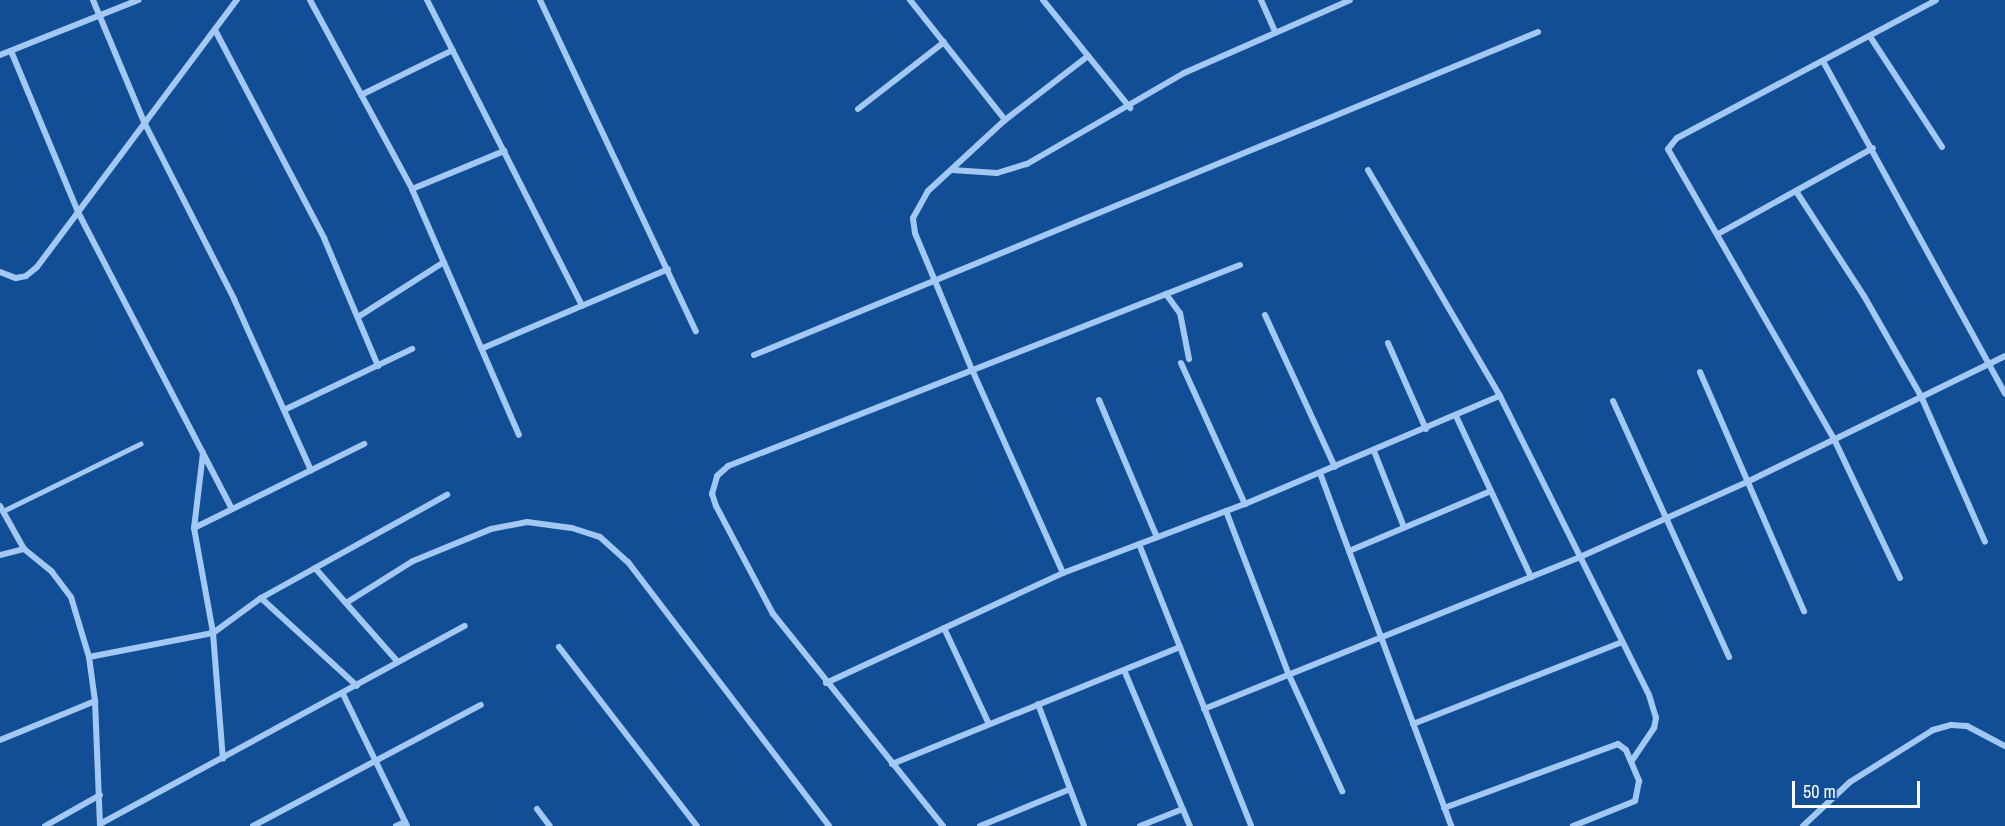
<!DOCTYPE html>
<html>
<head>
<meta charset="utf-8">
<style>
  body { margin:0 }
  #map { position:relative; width:2005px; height:826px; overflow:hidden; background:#124e96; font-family:"Archivo Narrow",sans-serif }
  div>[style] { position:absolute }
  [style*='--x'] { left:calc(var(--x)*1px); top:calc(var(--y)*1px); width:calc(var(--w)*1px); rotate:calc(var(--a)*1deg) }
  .service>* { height:4.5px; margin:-2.25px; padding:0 2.25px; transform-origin:2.25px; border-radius:2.25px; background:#a2c8f3 }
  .minor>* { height:6px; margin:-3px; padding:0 3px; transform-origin:3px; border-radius:3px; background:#a2c8f3 }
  span { translate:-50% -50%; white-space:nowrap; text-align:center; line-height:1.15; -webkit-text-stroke:4.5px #124e96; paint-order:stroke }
  .scale { position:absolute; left:1792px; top:781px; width:128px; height:27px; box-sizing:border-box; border:3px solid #fff; border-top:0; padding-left:8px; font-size:18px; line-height:21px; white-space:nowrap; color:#fff; -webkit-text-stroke:4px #124e96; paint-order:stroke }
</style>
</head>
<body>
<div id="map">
  <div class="service">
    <i style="--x:3;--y:511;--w:153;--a:-26.1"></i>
  </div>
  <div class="minor">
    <i style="--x:93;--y:0;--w:132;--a:67.3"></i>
    <i style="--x:144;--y:122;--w:199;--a:63"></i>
    <i style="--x:234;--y:299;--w:188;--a:65.8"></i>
    <i style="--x:310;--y:0;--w:215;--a:61.6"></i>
    <i style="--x:412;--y:189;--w:268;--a:66.5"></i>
    <i style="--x:427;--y:0;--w:343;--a:63.1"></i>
    <i style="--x:540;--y:0;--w:366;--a:64.8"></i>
    <i style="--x:910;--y:0;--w:153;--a:51.6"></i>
    <i style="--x:1043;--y:0;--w:139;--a:51.1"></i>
    <i style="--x:1261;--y:0;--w:35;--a:66"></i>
    <i style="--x:215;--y:30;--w:235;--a:62.3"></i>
    <i style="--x:324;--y:238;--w:139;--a:67.1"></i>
    <i style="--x:1871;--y:38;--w:130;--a:56.9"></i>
    <i style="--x:11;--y:51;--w:177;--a:67.4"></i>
    <i style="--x:79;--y:214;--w:332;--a:62.6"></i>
    <i style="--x:0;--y:55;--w:149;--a:-21.7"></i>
    <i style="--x:1824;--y:63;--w:377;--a:61.3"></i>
    <i style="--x:361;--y:95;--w:102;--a:-26.1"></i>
    <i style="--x:858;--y:109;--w:109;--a:-37.9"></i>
    <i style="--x:952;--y:170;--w:45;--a:3.8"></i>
    <i style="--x:997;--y:173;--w:31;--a:-17"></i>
    <i style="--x:1027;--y:164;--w:181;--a:-30.1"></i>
    <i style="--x:1184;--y:73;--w:181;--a:-23.7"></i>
    <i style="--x:1368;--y:170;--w:262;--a:59.7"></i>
    <i style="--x:1500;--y:396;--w:334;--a:63.5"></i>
    <i style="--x:1649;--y:695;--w:24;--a:73"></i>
    <i style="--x:1656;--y:718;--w:10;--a:101"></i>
    <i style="--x:1654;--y:728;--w:40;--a:124"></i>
    <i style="--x:412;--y:189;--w:100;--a:-22.4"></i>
    <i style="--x:1796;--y:191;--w:125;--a:57.1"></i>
    <i style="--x:1864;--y:296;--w:115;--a:60.3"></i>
    <i style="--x:1921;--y:396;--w:159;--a:66.3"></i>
    <i style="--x:1718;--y:234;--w:177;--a:-29"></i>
    <i style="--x:0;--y:272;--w:17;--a:21"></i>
    <i style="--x:16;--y:278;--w:10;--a:-11"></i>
    <i style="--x:26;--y:276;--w:14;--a:-39"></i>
    <i style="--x:37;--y:267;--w:334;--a:-53.2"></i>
    <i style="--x:1166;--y:294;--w:24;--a:54"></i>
    <i style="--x:1180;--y:313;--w:47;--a:78.9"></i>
    <i style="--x:1265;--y:315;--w:167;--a:65.3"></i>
    <i style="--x:358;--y:317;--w:102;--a:-32.6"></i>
    <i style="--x:1388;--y:343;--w:94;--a:66.2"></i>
    <i style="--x:483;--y:348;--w:201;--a:-23.1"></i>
    <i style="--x:754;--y:355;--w:848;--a:-22.39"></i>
    <i style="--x:1181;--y:363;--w:155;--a:65.6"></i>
    <i style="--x:1700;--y:372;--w:261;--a:66.5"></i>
    <i style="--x:1099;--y:400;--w:149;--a:67.1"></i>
    <i style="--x:1613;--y:401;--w:281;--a:65.6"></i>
    <i style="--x:284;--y:410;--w:142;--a:-25.5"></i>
    <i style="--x:1456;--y:416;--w:178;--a:65"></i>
    <i style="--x:1374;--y:451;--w:82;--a:68.5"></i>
    <i style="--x:203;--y:453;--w:76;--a:96.8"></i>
    <i style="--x:194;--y:528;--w:107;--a:79.7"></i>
    <i style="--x:213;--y:633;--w:126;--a:85.5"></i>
    <i style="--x:1320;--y:473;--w:377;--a:69.6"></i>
    <i style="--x:0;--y:506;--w:49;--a:60.8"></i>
    <i style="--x:24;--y:549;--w:36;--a:39"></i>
    <i style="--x:52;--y:572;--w:31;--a:53"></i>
    <i style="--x:71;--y:597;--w:63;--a:73.3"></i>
    <i style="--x:89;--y:657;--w:44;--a:82.2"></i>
    <i style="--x:95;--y:701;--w:123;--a:87.7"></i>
    <i style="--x:1226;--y:511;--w:176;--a:69"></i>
    <i style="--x:1289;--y:675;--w:128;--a:65.4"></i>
    <i style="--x:194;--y:528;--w:190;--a:-26.3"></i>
    <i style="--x:1139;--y:544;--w:303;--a:68.3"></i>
    <i style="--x:1349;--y:551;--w:154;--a:-22.9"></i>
    <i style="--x:0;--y:555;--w:25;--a:-14"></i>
    <i style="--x:315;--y:568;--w:125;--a:48.6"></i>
    <i style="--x:1063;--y:573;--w:222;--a:-114.1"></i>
    <i style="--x:972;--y:370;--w:148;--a:-112.6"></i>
    <i style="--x:915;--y:233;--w:15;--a:-98"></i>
    <i style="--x:913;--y:218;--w:31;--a:-61"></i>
    <i style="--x:928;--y:191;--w:105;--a:-42.7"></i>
    <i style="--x:1005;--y:120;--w:105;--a:-37.6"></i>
    <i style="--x:1900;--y:578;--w:154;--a:-115.4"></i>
    <i style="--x:1834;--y:439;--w:334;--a:-119.8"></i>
    <i style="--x:1668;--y:149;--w:14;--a:-51"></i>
    <i style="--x:1677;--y:138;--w:293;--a:-28"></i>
    <i style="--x:261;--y:598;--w:130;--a:42.5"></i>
    <i style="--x:346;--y:603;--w:79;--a:-32.1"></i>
    <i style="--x:413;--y:561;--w:84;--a:-22.3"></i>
    <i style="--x:491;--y:529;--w:37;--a:-11"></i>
    <i style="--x:527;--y:522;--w:45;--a:7.6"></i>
    <i style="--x:572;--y:528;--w:29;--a:18"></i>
    <i style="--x:600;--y:537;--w:38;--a:42"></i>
    <i style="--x:628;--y:562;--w:332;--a:52.7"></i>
    <i style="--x:944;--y:628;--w:106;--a:64.9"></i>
    <i style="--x:559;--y:647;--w:226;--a:52.4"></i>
    <i style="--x:89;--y:657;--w:126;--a:-11"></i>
    <i style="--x:213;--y:633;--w:59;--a:-36.1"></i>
    <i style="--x:261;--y:598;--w:213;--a:-29"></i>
    <i style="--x:1124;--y:670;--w:169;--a:67.1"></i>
    <i style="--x:826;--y:683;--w:261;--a:-24.9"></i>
    <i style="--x:1063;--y:573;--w:195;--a:-20.8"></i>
    <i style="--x:1245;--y:504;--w:277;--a:-23"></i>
    <i style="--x:343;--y:694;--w:147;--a:64.1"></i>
    <i style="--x:1038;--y:704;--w:130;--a:69.3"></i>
    <i style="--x:1204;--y:709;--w:406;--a:-22"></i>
    <i style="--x:1580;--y:557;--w:185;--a:-24.2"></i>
    <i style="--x:1749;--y:481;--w:285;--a:-26"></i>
    <i style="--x:1413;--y:724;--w:222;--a:-21.4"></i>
    <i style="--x:0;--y:740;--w:103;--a:-22.3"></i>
    <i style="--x:892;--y:764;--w:311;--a:-22.1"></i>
    <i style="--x:1444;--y:808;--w:185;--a:-20.2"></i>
    <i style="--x:1618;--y:744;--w:10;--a:37"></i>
    <i style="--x:1626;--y:750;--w:34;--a:67"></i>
    <i style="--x:1639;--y:781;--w:20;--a:101"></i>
    <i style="--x:1635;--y:801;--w:67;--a:158"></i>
    <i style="--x:537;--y:809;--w:21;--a:53"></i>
    <i style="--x:100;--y:824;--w:415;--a:-28.5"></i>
    <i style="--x:45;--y:826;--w:63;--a:-29.4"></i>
    <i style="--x:253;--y:826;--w:258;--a:-28"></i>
    <i style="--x:396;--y:826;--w:10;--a:-24"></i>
    <i style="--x:943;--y:826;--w:272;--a:-128.7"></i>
    <i style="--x:773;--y:614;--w:122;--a:-117.8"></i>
    <i style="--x:716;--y:506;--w:13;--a:-108"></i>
    <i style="--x:712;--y:494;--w:19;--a:-74"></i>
    <i style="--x:717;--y:476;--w:15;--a:-42"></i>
    <i style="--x:728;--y:466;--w:550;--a:-21.43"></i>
    <i style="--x:980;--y:826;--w:97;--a:-22.3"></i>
    <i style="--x:1140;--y:826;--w:46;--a:-21.6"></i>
    <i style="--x:1803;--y:826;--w:64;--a:-43.1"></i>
    <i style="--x:1850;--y:782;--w:98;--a:-32.1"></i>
    <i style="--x:1933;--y:730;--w:19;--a:-16"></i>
    <i style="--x:1951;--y:725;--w:16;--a:4"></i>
    <i style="--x:1967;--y:726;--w:43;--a:27.8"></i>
  </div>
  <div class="scale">50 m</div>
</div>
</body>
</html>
